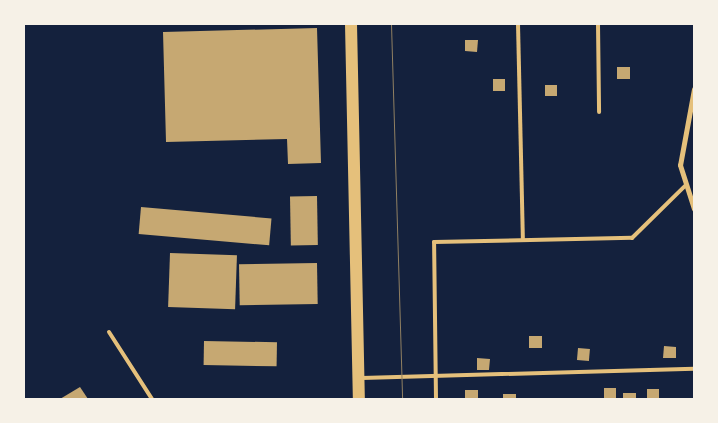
<!DOCTYPE html>
<html>
<head>
<meta charset="utf-8">
<style>
  body { margin:0 }
  #map { position:relative; width:718px; height:423px; overflow:hidden; background:#14213d; font-family:"Fira Sans Condensed",sans-serif }
  div>[style] { position:absolute }
  [style*='--x'] { left:calc(var(--x)*1px); top:calc(var(--y)*1px); width:calc(var(--w)*1px); rotate:calc(var(--a)*1deg) }
  .building>* { inset:0; background:#c6a872; transform-origin:0 0 }
  .service>* { height:4px; margin:-2px; padding:0 2px; transform-origin:2px; border-radius:2px; background:#e5c07b }
  .minor>* { height:5px; margin:-2.5px; padding:0 2.5px; transform-origin:2.5px; border-radius:2.5px; background:#e5c07b }
  .primary>* { height:12px; margin:-6px; padding:0 6px; transform-origin:6px; border-radius:6px; background:#e5c07b }
  .tram>* { height:1px; margin:-0.5px; padding:0 0.5px; transform-origin:0.5px; border-radius:0.5px; background:#918062 }
  span { translate:-50% -50%; white-space:nowrap; text-align:center; line-height:1.15; -webkit-text-stroke:4.5px #f6f1e7; paint-order:stroke }
  .frame { position:absolute; inset:0; border:25px solid #f6f1e7; pointer-events:none }
</style>
</head>
<body>
<div id="map">
  <div class="building">
    <i style="clip-path:polygon(317px 28px,321px 163px,288px 164px,287px 139px,166px 142px,163px 32px)"></i>
    <i style="clip-path:polygon(465px 40px,478px 40px,477px 52px,465px 51px)"></i>
    <i style="left:617px;top:67px;width:13px;height:12px"></i>
    <i style="left:493px;top:79px;width:12px;height:12px"></i>
    <i style="left:545px;top:85px;width:12px;height:11px"></i>
    <i style="left:317px;top:196px;width:49px;height:27px;rotate:89deg"></i>
    <i style="left:141px;top:207px;width:131px;height:27px;rotate:5deg"></i>
    <i style="left:170px;top:253px;width:67px;height:54px;rotate:2deg"></i>
    <i style="left:317px;top:263px;width:41px;height:78px;rotate:89deg"></i>
    <i style="left:529px;top:336px;width:13px;height:12px"></i>
    <i style="left:204px;top:341px;width:73px;height:24px;rotate:1deg"></i>
    <i style="clip-path:polygon(664px 346px,676px 347px,676px 358px,663px 358px)"></i>
    <i style="left:578px;top:348px;width:12px;height:12px;rotate:5deg"></i>
    <i style="clip-path:polygon(477px 358px,490px 359px,489px 370px,477px 370px)"></i>
    <i style="clip-path:polygon(80px 387px,88px 399px,60px 399px)"></i>
    <i style="left:604px;top:388px;width:12px;height:11px"></i>
    <i style="left:647px;top:389px;width:12px;height:10px"></i>
    <i style="left:465px;top:390px;width:13px;height:9px"></i>
    <i style="left:623px;top:393px;width:13px;height:6px"></i>
    <i style="left:503px;top:394px;width:13px;height:5px"></i>
  </div>
  <div class="service">
    <i style="--x:518;--y:24;--w:216;--a:88.7"></i>
    <i style="--x:598;--y:24;--w:88;--a:89.3"></i>
    <i style="--x:109;--y:332;--w:80;--a:57.3"></i>
    <i style="--x:362;--y:378;--w:332;--a:-1.6"></i>
    <i style="--x:436;--y:399;--w:157;--a:-90.7"></i>
    <i style="--x:434;--y:242;--w:198;--a:-1.2"></i>
    <i style="--x:632;--y:238;--w:74;--a:-44.5"></i>
  </div>
  <div class="minor">
    <i style="--x:694;--y:89;--w:77;--a:100.4"></i>
    <i style="--x:680;--y:165;--w:46;--a:72.3"></i>
  </div>
  <div class="primary">
    <i style="--x:351;--y:24;--w:375;--a:88.8"></i>
  </div>
  <div class="tram">
    <i style="--x:391;--y:24;--w:375;--a:88.3"></i>
  </div>
  <div class="frame"></div>
</div>
</body>
</html>
